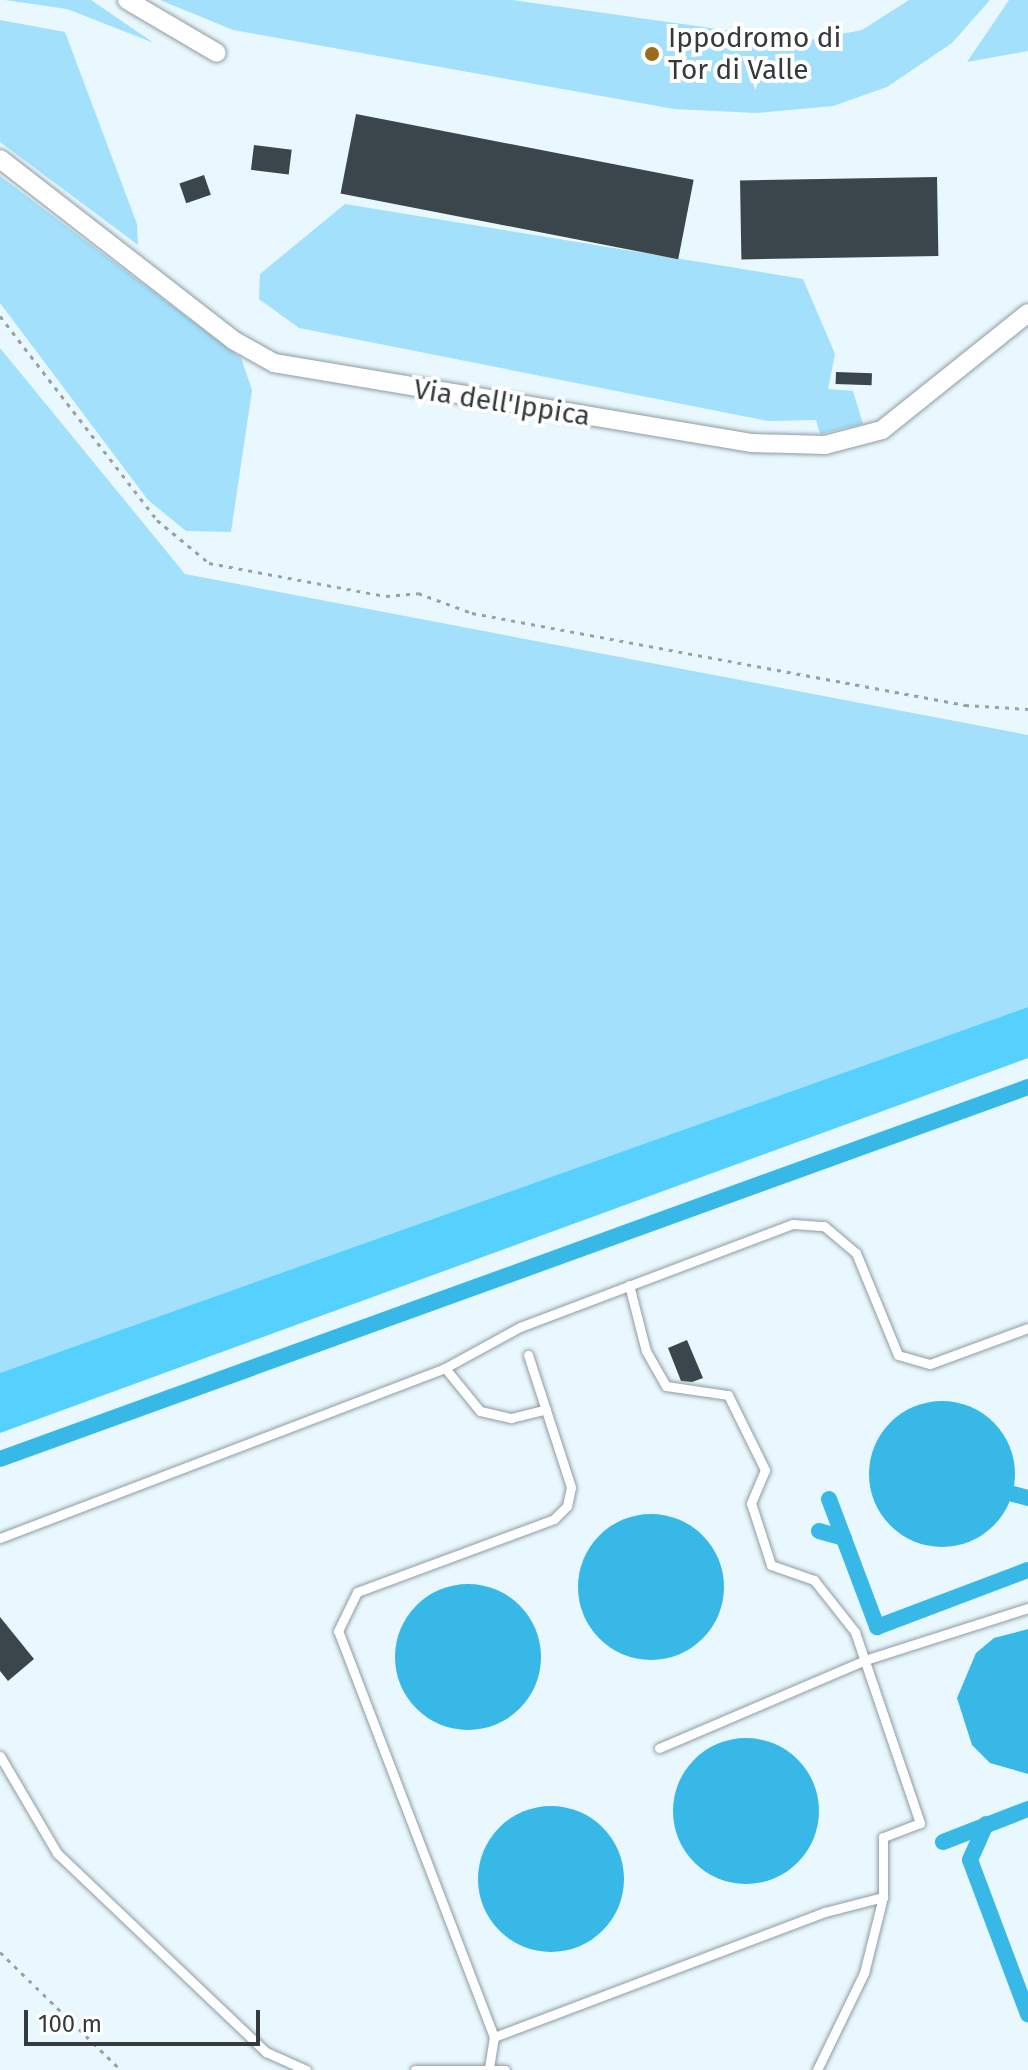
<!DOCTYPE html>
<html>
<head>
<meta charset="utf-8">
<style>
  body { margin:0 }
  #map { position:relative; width:1028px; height:2070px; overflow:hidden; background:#e9f8fe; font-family:"Fira Sans",sans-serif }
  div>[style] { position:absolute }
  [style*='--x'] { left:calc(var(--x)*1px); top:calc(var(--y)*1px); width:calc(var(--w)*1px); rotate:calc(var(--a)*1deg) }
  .green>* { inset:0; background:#a2e0fb }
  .forest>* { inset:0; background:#56d0ff }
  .water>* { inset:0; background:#38b8e6 }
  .round { border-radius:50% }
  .canal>* { height:16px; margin:-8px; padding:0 8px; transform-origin:8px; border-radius:8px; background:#38b8e6 }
  .building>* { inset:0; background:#3a464b; transform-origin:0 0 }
  .path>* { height:3px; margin-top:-1.5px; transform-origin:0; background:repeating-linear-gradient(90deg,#97a2a7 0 4px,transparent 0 10px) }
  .roads { filter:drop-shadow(0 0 2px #8f9ca2) drop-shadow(0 0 2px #8f9ca2) }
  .service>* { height:9px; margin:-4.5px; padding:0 4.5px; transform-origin:4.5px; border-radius:4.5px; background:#fff }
  .minor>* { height:18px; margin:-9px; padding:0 9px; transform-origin:9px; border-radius:9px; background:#fff }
  .dots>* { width:22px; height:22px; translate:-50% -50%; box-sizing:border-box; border:4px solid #fff; border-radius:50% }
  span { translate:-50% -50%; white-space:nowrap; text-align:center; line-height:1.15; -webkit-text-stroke:8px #fff; paint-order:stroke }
  .poi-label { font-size:28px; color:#353b3d }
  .left { translate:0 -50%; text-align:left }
  .street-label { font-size:28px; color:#353b3d }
  .scale { position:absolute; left:24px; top:2010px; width:236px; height:36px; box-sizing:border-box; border:4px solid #353b3d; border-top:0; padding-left:10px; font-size:24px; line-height:28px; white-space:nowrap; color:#353b3d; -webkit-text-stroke:6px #fff; paint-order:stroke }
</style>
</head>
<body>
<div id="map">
  <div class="green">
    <i style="clip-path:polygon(5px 0,91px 0,154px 43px,67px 9px)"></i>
    <i style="clip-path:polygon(160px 0,512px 0,804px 41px,862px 30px,909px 0,990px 0,952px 43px,887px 87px,833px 106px,757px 113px,674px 109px,233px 30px)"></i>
    <i style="clip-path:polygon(1009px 0,1028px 0,1028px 51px,967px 62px)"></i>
    <i style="clip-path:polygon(0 20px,65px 32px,137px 224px,138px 245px,0 142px)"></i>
    <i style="clip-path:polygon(0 176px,241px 358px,252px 390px,231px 532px,186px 531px,148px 500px,0 303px)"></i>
    <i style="clip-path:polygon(345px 204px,803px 279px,835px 354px,828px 389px,853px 391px,863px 424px,820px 434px,816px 420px,768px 421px,299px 328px,259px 299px,260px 274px)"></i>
    <i style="clip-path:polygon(0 348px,185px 574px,1028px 735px,1028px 1007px,0 1373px)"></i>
  </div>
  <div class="forest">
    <i style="clip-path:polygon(1028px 1007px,1028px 1058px,0 1433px,0 1373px)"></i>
  </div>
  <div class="water">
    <i class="round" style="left:869px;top:1401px;width:146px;height:146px"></i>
    <i class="round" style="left:578px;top:1514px;width:146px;height:146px"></i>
    <i class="round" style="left:395px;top:1584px;width:146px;height:146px"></i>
    <i style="clip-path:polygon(1028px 1629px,1028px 1774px,990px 1763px,972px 1745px,957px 1698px,976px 1653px,994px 1638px)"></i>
    <i class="round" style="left:673px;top:1738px;width:146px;height:146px"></i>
    <i class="round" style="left:478px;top:1806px;width:146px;height:146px"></i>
  </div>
  <div class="canal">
    <i style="--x:0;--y:1459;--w:1093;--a:-19.89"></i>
    <i style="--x:1013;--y:1494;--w:16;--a:15"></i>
    <i style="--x:829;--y:1499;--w:137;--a:69.4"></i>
    <i style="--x:877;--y:1627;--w:161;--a:-20.7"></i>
    <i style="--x:819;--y:1531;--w:26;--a:16"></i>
    <i style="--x:986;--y:1824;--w:39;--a:114"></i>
    <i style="--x:970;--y:1860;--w:165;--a:69.4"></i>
    <i style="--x:943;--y:1842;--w:91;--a:-21.2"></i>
  </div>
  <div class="building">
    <i style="left:356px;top:114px;width:344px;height:81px;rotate:11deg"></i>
    <i style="left:254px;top:145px;width:38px;height:25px;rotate:7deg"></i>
    <i style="left:204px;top:175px;width:21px;height:26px;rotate:71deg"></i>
    <i style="left:937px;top:177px;width:79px;height:197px;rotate:89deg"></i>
    <i style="left:836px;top:372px;width:36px;height:12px;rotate:2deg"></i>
    <i style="clip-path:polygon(687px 1340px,703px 1378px,692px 1382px,681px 1381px,668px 1348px)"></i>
    <i style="clip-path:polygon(0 1617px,34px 1659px,8px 1681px,0 1671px)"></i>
  </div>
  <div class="path">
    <i style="--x:0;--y:316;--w:257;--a:52.4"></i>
    <i style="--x:157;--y:520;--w:67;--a:39.6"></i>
    <i style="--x:209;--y:563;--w:180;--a:10.6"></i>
    <i style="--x:386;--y:596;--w:32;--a:-5"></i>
    <i style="--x:418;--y:593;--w:58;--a:20.3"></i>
    <i style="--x:472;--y:613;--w:502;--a:10.57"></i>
    <i style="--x:965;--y:705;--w:63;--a:3.6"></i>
    <i style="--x:0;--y:1952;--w:169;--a:44.3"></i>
  </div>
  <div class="roads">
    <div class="service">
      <i style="--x:629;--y:1285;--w:68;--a:75.6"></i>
      <i style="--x:646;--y:1351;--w:40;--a:60.3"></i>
      <i style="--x:666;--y:1386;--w:63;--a:8.3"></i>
      <i style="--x:728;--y:1395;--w:84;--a:63.7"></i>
      <i style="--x:765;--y:1470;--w:36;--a:113"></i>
      <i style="--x:751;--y:1503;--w:65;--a:72.1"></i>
      <i style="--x:771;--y:1565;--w:46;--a:19.2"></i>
      <i style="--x:814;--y:1580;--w:66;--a:51.7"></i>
      <i style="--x:855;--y:1632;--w:202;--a:71.2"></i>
      <i style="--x:920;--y:1823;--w:40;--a:159"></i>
      <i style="--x:883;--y:1837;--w:60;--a:90"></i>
      <i style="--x:883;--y:1897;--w:78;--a:104"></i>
      <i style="--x:864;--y:1973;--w:108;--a:115.9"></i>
      <i style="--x:445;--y:1368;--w:55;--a:50.9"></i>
      <i style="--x:480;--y:1411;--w:32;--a:13"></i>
      <i style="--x:511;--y:1418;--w:36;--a:-14"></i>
      <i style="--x:0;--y:1538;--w:476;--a:-20.9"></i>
      <i style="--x:445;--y:1368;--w:85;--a:-28.7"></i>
      <i style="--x:520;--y:1327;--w:292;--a:-20.7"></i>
      <i style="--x:793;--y:1224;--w:31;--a:4"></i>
      <i style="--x:824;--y:1226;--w:42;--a:40.2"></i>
      <i style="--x:856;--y:1253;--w:110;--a:67.6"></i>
      <i style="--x:898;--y:1355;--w:33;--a:16"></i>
      <i style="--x:930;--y:1364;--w:104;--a:-20.2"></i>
      <i style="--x:659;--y:1748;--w:224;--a:-23.1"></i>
      <i style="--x:865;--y:1660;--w:171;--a:-17.7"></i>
      <i style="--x:0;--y:1756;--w:113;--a:59.6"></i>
      <i style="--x:57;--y:1853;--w:289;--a:43.6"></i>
      <i style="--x:266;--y:2052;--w:44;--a:24.2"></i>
      <i style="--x:494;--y:2037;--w:435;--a:-111"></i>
      <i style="--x:338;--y:1631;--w:43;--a:-64"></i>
      <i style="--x:357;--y:1592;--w:210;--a:-20.3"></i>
      <i style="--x:554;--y:1519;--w:18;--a:-45"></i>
      <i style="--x:567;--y:1506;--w:19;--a:-78"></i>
      <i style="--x:571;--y:1487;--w:139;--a:-108"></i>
      <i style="--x:489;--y:2068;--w:31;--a:-81"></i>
      <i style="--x:494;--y:2037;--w:354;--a:-20.7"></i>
      <i style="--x:825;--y:1912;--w:60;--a:-14.5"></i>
      <i style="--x:415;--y:2070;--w:90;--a:0"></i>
    </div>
    <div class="minor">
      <i style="--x:127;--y:0;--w:104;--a:30.5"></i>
      <i style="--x:0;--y:159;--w:295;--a:37.8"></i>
      <i style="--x:233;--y:340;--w:47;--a:29.3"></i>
      <i style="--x:274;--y:363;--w:485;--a:9.5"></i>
      <i style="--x:752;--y:443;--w:73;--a:1.6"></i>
      <i style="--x:825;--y:445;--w:59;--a:-14.7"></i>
      <i style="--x:882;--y:430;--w:187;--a:-38.7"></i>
    </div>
  </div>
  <div class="dots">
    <i style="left:652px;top:54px;background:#9a6d1c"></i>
  </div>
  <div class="poi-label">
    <span class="left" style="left:668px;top:54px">Ippodromo di<br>Tor di Valle</span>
  </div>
  <div class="street-label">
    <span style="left:502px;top:403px;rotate:9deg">Via dell'Ippica</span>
  </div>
  <div class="scale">100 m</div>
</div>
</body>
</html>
